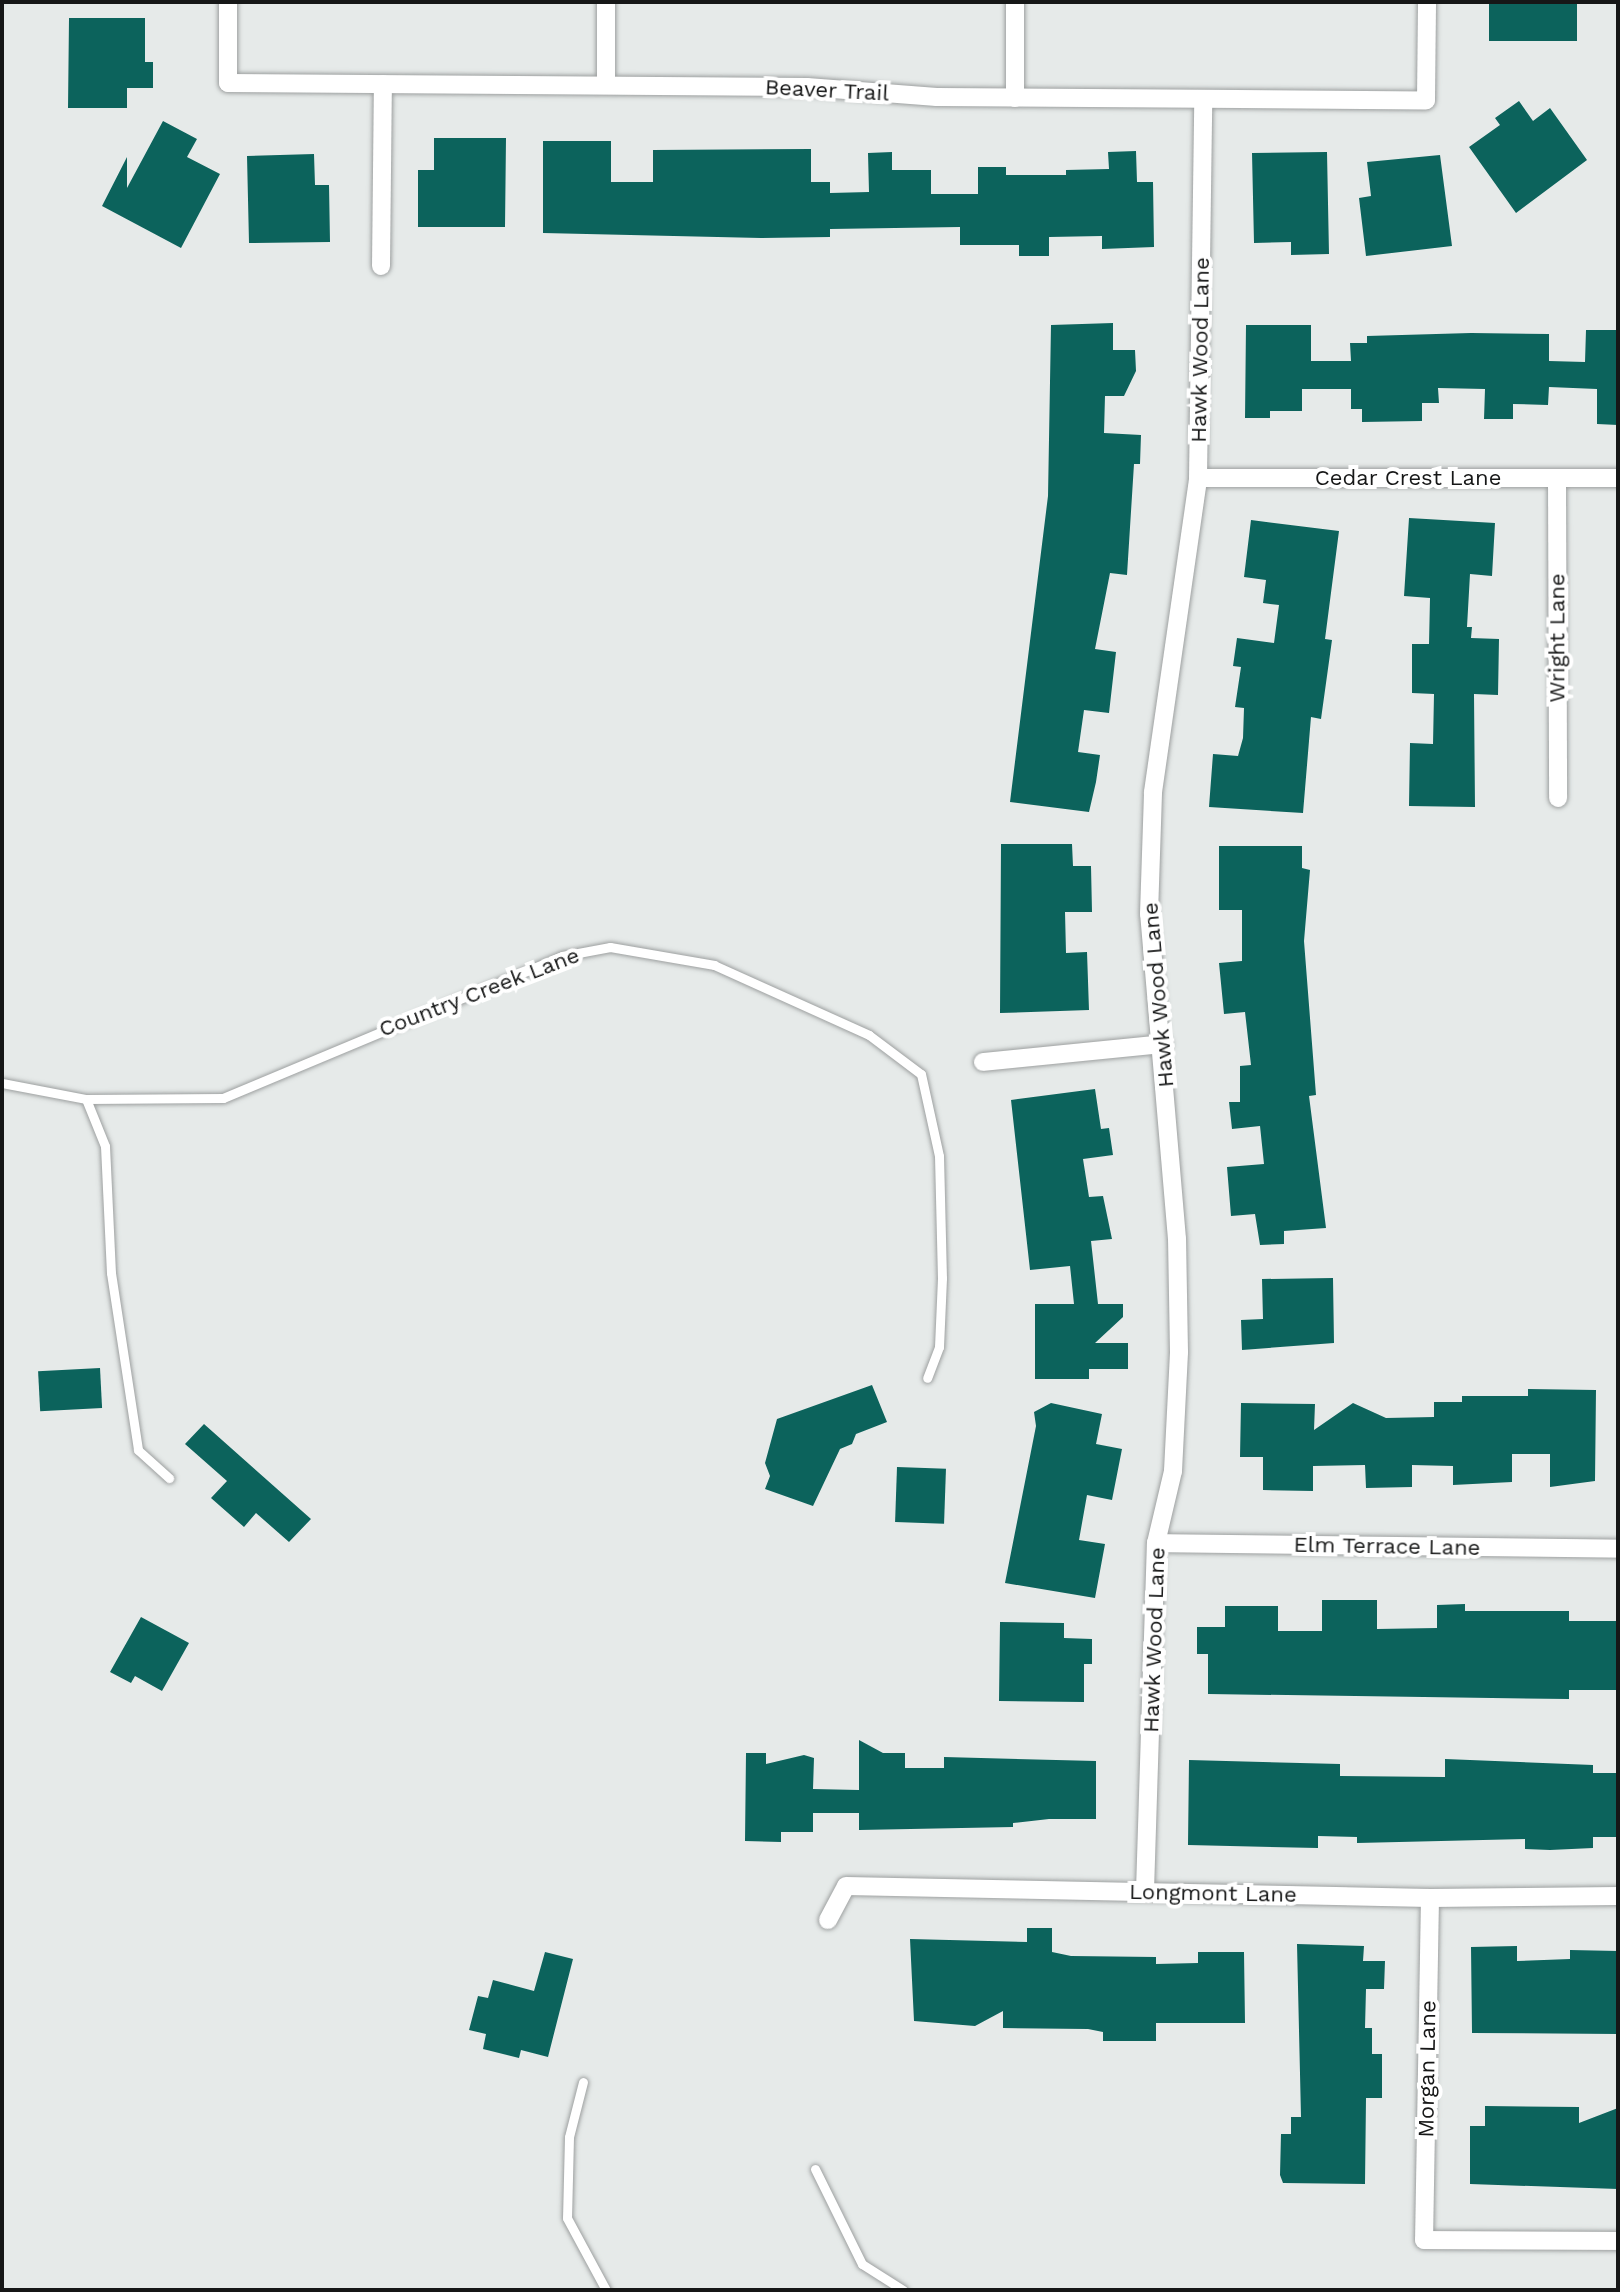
<!DOCTYPE html>
<html>
<head>
<meta charset="utf-8">
<style>
  body { margin:0 }
  #map { position:relative; width:1620px; height:2292px; overflow:hidden; background:#e6eae9; font-family:"Work Sans",sans-serif }
  div>[style] { position:absolute }
  [style*='--x'] { left:calc(var(--x)*1px); top:calc(var(--y)*1px); width:calc(var(--w)*1px); rotate:calc(var(--a)*1deg) }
  .building>* { inset:0; background:#0c635c; transform-origin:0 0 }
  .roads { filter:drop-shadow(0 0 2px #9da0a0) drop-shadow(0 0 2px #9da0a0) }
  .lane>* { height:9px; margin:-4.5px; padding:0 4.5px; transform-origin:4.5px; border-radius:4.5px; background:#fff }
  .street>* { height:18px; margin:-9px; padding:0 9px; transform-origin:9px; border-radius:9px; background:#fff }
  span { translate:-50% -50%; white-space:nowrap; text-align:center; line-height:1.15; -webkit-text-stroke:8px #fff; paint-order:stroke }
  .street-label { font-size:22px; color:#161717 }
  .frame { position:absolute; inset:0; border:4px solid #161717; pointer-events:none }
</style>
</head>
<body>
<div id="map">
  <div class="building">
    <i style="left:1489px;top:2px;width:88px;height:39px"></i>
    <i style="clip-path:polygon(69px 18px,145px 18px,145px 62px,153px 62px,153px 88px,127px 88px,127px 108px,68px 108px)"></i>
    <i style="clip-path:polygon(1519px 101px,1533px 121px,1550px 108px,1587px 160px,1516px 213px,1469px 147px,1500px 125px,1495px 118px)"></i>
    <i style="clip-path:polygon(163px 121px,197px 139px,187px 157px,220px 174px,181px 248px,102px 206px,127px 157px,127px 188px)"></i>
    <i style="clip-path:polygon(434px 138px,506px 138px,505px 227px,418px 227px,418px 170px,434px 170px)"></i>
    <i style="clip-path:polygon(543px 141px,611px 141px,611px 182px,653px 182px,653px 150px,811px 149px,811px 182px,830px 182px,830px 193px,869px 192px,868px 153px,892px 152px,892px 170px,931px 170px,931px 194px,978px 194px,978px 167px,1006px 167px,1006px 175px,1066px 175px,1066px 170px,1109px 169px,1108px 152px,1136px 151px,1137px 182px,1153px 182px,1154px 247px,1102px 249px,1102px 236px,1049px 237px,1049px 256px,1019px 256px,1019px 245px,960px 245px,960px 227px,830px 229px,830px 237px,761px 238px,543px 233px)"></i>
    <i style="clip-path:polygon(1327px 152px,1329px 254px,1291px 255px,1291px 242px,1254px 243px,1252px 153px)"></i>
    <i style="clip-path:polygon(314px 154px,315px 185px,329px 185px,330px 242px,249px 243px,247px 156px)"></i>
    <i style="clip-path:polygon(1440px 155px,1452px 246px,1366px 256px,1359px 198px,1371px 196px,1367px 162px)"></i>
    <i style="clip-path:polygon(1113px 323px,1113px 350px,1135px 350px,1136px 371px,1124px 396px,1105px 396px,1104px 433px,1141px 435px,1140px 464px,1134px 464px,1127px 575px,1110px 573px,1095px 649px,1116px 652px,1109px 713px,1084px 710px,1078px 752px,1100px 755px,1096px 782px,1089px 812px,1010px 802px,1048px 496px,1051px 325px)"></i>
    <i style="clip-path:polygon(1246px 325px,1311px 325px,1311px 361px,1351px 361px,1350px 343px,1367px 343px,1367px 336px,1471px 333px,1549px 334px,1549px 361px,1585px 362px,1586px 330px,1618px 330px,1618px 425px,1597px 424px,1597px 389px,1549px 387px,1548px 405px,1513px 404px,1513px 419px,1484px 419px,1485px 389px,1438px 388px,1439px 403px,1422px 403px,1422px 421px,1362px 422px,1362px 409px,1351px 409px,1351px 389px,1302px 389px,1302px 411px,1270px 411px,1270px 418px,1245px 418px)"></i>
    <i style="clip-path:polygon(1409px 518px,1495px 523px,1492px 576px,1470px 574px,1467px 627px,1472px 627px,1471px 638px,1499px 639px,1498px 695px,1474px 694px,1475px 807px,1409px 806px,1410px 743px,1433px 744px,1434px 694px,1412px 693px,1412px 644px,1429px 644px,1430px 598px,1404px 596px)"></i>
    <i style="clip-path:polygon(1251px 520px,1339px 531px,1325px 639px,1332px 640px,1321px 719px,1311px 717px,1303px 813px,1209px 807px,1213px 754px,1238px 756px,1243px 738px,1244px 708px,1235px 707px,1241px 667px,1233px 666px,1237px 638px,1274px 643px,1279px 605px,1263px 603px,1266px 580px,1244px 577px)"></i>
    <i style="clip-path:polygon(1001px 844px,1072px 844px,1073px 866px,1091px 866px,1092px 912px,1065px 912px,1066px 953px,1087px 952px,1089px 1010px,1000px 1013px)"></i>
    <i style="clip-path:polygon(1219px 846px,1302px 846px,1302px 868px,1310px 870px,1304px 941px,1316px 1095px,1309px 1096px,1326px 1228px,1284px 1231px,1284px 1244px,1260px 1245px,1255px 1214px,1231px 1216px,1227px 1167px,1264px 1164px,1260px 1126px,1232px 1129px,1229px 1102px,1240px 1102px,1240px 1066px,1251px 1065px,1245px 1012px,1224px 1014px,1219px 963px,1242px 961px,1242px 910px,1219px 910px)"></i>
    <i style="clip-path:polygon(1095px 1089px,1101px 1129px,1109px 1128px,1113px 1155px,1083px 1159px,1089px 1197px,1103px 1196px,1112px 1239px,1091px 1241px,1098px 1304px,1123px 1304px,1123px 1317px,1095px 1343px,1128px 1343px,1128px 1369px,1089px 1369px,1089px 1379px,1035px 1379px,1035px 1304px,1074px 1304px,1070px 1266px,1030px 1270px,1011px 1100px)"></i>
    <i style="clip-path:polygon(1333px 1278px,1334px 1343px,1242px 1350px,1241px 1320px,1263px 1319px,1262px 1279px)"></i>
    <i style="left:100px;top:1368px;width:40px;height:62px;rotate:87deg"></i>
    <i style="clip-path:polygon(872px 1385px,887px 1422px,856px 1434px,852px 1444px,840px 1449px,813px 1506px,765px 1489px,770px 1476px,765px 1463px,777px 1419px)"></i>
    <i style="clip-path:polygon(1528px 1389px,1596px 1390px,1595px 1481px,1550px 1487px,1550px 1454px,1512px 1454px,1512px 1482px,1453px 1485px,1453px 1466px,1412px 1465px,1412px 1487px,1366px 1488px,1365px 1465px,1313px 1466px,1313px 1491px,1263px 1490px,1263px 1457px,1240px 1457px,1241px 1403px,1315px 1404px,1314px 1430px,1353px 1403px,1386px 1418px,1434px 1417px,1434px 1402px,1462px 1402px,1462px 1396px,1528px 1396px)"></i>
    <i style="clip-path:polygon(1051px 1403px,1102px 1414px,1096px 1444px,1122px 1449px,1112px 1500px,1087px 1495px,1079px 1540px,1105px 1544px,1095px 1598px,1005px 1583px,1036px 1426px,1034px 1412px)"></i>
    <i style="clip-path:polygon(204px 1424px,311px 1519px,289px 1542px,256px 1513px,244px 1527px,211px 1498px,227px 1481px,185px 1444px)"></i>
    <i style="left:897px;top:1467px;width:49px;height:55px;rotate:2deg"></i>
    <i style="clip-path:polygon(1322px 1600px,1377px 1600px,1377px 1629px,1437px 1628px,1437px 1605px,1465px 1604px,1465px 1611px,1569px 1611px,1569px 1621px,1618px 1621px,1618px 1690px,1569px 1690px,1569px 1699px,1208px 1694px,1208px 1654px,1197px 1654px,1197px 1627px,1225px 1627px,1225px 1606px,1278px 1606px,1278px 1631px,1322px 1631px)"></i>
    <i style="clip-path:polygon(141px 1617px,189px 1643px,162px 1691px,135px 1676px,131px 1683px,110px 1672px)"></i>
    <i style="clip-path:polygon(1000px 1622px,1064px 1623px,1064px 1638px,1092px 1639px,1092px 1664px,1084px 1664px,1084px 1702px,999px 1701px)"></i>
    <i style="clip-path:polygon(859px 1740px,883px 1753px,905px 1753px,905px 1768px,944px 1768px,944px 1757px,1096px 1761px,1096px 1819px,1049px 1819px,1013px 1823px,1013px 1827px,859px 1830px,859px 1813px,813px 1813px,813px 1832px,781px 1832px,781px 1842px,745px 1841px,746px 1753px,766px 1753px,766px 1764px,804px 1755px,814px 1758px,813px 1789px,859px 1790px)"></i>
    <i style="clip-path:polygon(1445px 1759px,1593px 1765px,1593px 1773px,1618px 1773px,1618px 1837px,1593px 1837px,1593px 1848px,1550px 1850px,1525px 1849px,1525px 1839px,1357px 1843px,1357px 1837px,1318px 1836px,1318px 1848px,1188px 1845px,1189px 1760px,1340px 1764px,1340px 1776px,1445px 1777px)"></i>
    <i style="clip-path:polygon(1027px 1928px,1052px 1928px,1052px 1952px,1071px 1956px,1156px 1957px,1156px 1964px,1198px 1963px,1198px 1952px,1244px 1952px,1245px 2023px,1156px 2023px,1156px 2041px,1103px 2041px,1103px 2032px,1088px 2029px,1003px 2028px,1003px 2011px,975px 2026px,914px 2021px,910px 1939px,1027px 1942px)"></i>
    <i style="clip-path:polygon(1297px 1944px,1364px 1946px,1363px 1961px,1385px 1961px,1384px 1989px,1366px 1989px,1365px 2028px,1372px 2028px,1372px 2054px,1382px 2054px,1382px 2098px,1366px 2098px,1365px 2184px,1283px 2183px,1280px 2175px,1281px 2134px,1291px 2134px,1291px 2117px,1301px 2117px)"></i>
    <i style="clip-path:polygon(1517px 1946px,1517px 1961px,1570px 1959px,1570px 1950px,1618px 1951px,1618px 2034px,1472px 2033px,1471px 1947px)"></i>
    <i style="clip-path:polygon(545px 1952px,573px 1959px,548px 2057px,521px 2050px,519px 2058px,483px 2049px,486px 2034px,469px 2030px,478px 1996px,488px 1998px,493px 1980px,534px 1991px)"></i>
    <i style="clip-path:polygon(1485px 2106px,1579px 2107px,1579px 2123px,1618px 2108px,1618px 2189px,1470px 2184px,1470px 2126px,1485px 2126px)"></i>
  </div>
  <div class="roads">
    <div class="lane">
      <i style="--x:2;--y:1083;--w:86;--a:10.8"></i>
      <i style="--x:86;--y:1099;--w:137;--a:-0.4"></i>
      <i style="--x:223;--y:1098;--w:368;--a:-22.7"></i>
      <i style="--x:562;--y:956;--w:49;--a:-10.6"></i>
      <i style="--x:610;--y:947;--w:106;--a:9.8"></i>
      <i style="--x:714;--y:965;--w:170;--a:24.3"></i>
      <i style="--x:869;--y:1035;--w:65;--a:36.9"></i>
      <i style="--x:921;--y:1074;--w:84;--a:77.6"></i>
      <i style="--x:939;--y:1156;--w:122;--a:88.6"></i>
      <i style="--x:942;--y:1278;--w:69;--a:92.5"></i>
      <i style="--x:939;--y:1347;--w:33;--a:111"></i>
      <i style="--x:86;--y:1099;--w:51;--a:68"></i>
      <i style="--x:105;--y:1146;--w:127;--a:87.3"></i>
      <i style="--x:111;--y:1273;--w:179;--a:81.3"></i>
      <i style="--x:138;--y:1450;--w:42;--a:42.1"></i>
      <i style="--x:583;--y:2082;--w:57;--a:104.3"></i>
      <i style="--x:569;--y:2137;--w:81;--a:91.4"></i>
      <i style="--x:567;--y:2218;--w:82;--a:61.6"></i>
      <i style="--x:815;--y:2169;--w:106;--a:63.7"></i>
      <i style="--x:862;--y:2264;--w:49;--a:32.4"></i>
    </div>
    <div class="street">
      <i style="--x:228;--y:2;--w:81;--a:90"></i>
      <i style="--x:228;--y:83;--w:579;--a:0.4"></i>
      <i style="--x:807;--y:87;--w:130;--a:4.4"></i>
      <i style="--x:937;--y:97;--w:489;--a:0.4"></i>
      <i style="--x:1426;--y:100;--w:98;--a:-89.4"></i>
      <i style="--x:606;--y:85;--w:83;--a:-90"></i>
      <i style="--x:1015;--y:98;--w:96;--a:-90"></i>
      <i style="--x:381;--y:266;--w:182;--a:-89.4"></i>
      <i style="--x:1198;--y:478;--w:420;--a:0"></i>
      <i style="--x:1557;--y:478;--w:320;--a:89.8"></i>
      <i style="--x:983;--y:1062;--w:181;--a:-5.7"></i>
      <i style="--x:1156;--y:1543;--w:462;--a:0.7"></i>
      <i style="--x:1145;--y:1891;--w:348;--a:-88.2"></i>
      <i style="--x:1156;--y:1543;--w:74;--a:-76.7"></i>
      <i style="--x:1173;--y:1471;--w:119;--a:-87.1"></i>
      <i style="--x:1179;--y:1352;--w:113;--a:-91"></i>
      <i style="--x:1177;--y:1239;--w:326;--a:-94.9"></i>
      <i style="--x:1149;--y:914;--w:122;--a:-88.1"></i>
      <i style="--x:1153;--y:792;--w:317;--a:-81.8"></i>
      <i style="--x:1198;--y:478;--w:379;--a:-89.2"></i>
      <i style="--x:1430;--y:1898;--w:342;--a:91"></i>
      <i style="--x:1424;--y:2240;--w:194;--a:0.3"></i>
      <i style="--x:828;--y:1920;--w:38;--a:-62"></i>
      <i style="--x:846;--y:1886;--w:584;--a:1.18"></i>
      <i style="--x:1430;--y:1898;--w:188;--a:-0.6"></i>
    </div>
  </div>
  <div class="street-label">
    <span style="left:827px;top:90px;rotate:3deg">Beaver Trail</span>
    <span style="left:1200px;top:350px;rotate:-89deg">Hawk Wood Lane</span>
    <span style="left:1408px;top:478px">Cedar Crest Lane</span>
    <span style="left:1557px;top:638px;rotate:-90deg">Wright Lane</span>
    <span style="left:479px;top:992px;rotate:-21deg">Country Creek Lane</span>
    <span style="left:1158px;top:995px;rotate:-95deg">Hawk Wood Lane</span>
    <span style="left:1387px;top:1546px;rotate:1deg">Elm Terrace Lane</span>
    <span style="left:1154px;top:1640px;rotate:-88deg">Hawk Wood Lane</span>
    <span style="left:1213px;top:1893px;rotate:1deg">Longmont Lane</span>
    <span style="left:1427px;top:2069px;rotate:-89deg">Morgan Lane</span>
  </div>
  <div class="frame"></div>
</div>
</body>
</html>
